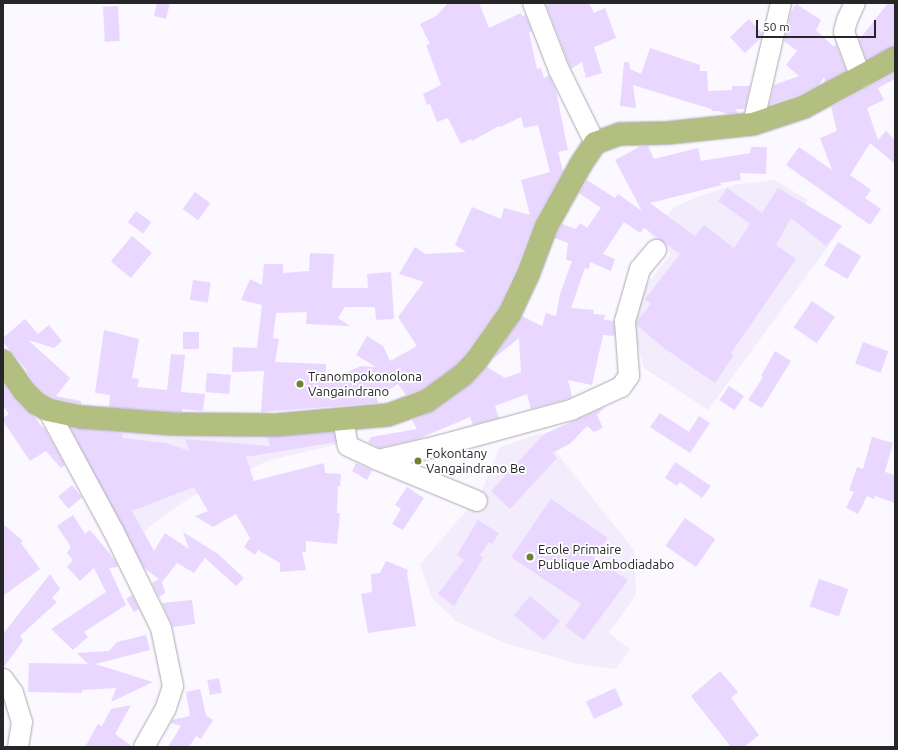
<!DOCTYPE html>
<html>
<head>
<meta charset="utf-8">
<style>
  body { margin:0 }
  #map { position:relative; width:898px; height:750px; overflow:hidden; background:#fbf8ff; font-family:Ubuntu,sans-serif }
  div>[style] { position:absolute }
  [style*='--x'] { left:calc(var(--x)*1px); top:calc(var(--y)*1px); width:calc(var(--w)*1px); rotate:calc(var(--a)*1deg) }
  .built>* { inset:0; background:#f3ecfc }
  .building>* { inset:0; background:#e9d7ff; transform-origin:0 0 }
  .roads { filter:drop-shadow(0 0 1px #aba8b0) drop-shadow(0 0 1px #aba8b0) }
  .minor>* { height:20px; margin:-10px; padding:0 10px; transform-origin:10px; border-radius:10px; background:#fff }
  .major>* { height:22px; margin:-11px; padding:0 11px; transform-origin:11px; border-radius:11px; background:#b2bf80 }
  .dots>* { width:11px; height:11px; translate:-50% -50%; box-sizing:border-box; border:2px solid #fff; border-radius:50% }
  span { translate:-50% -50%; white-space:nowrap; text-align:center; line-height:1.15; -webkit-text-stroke:3.5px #fff; paint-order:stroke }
  .poi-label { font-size:13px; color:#262528 }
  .left { translate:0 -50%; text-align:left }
  .frame { position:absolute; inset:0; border:4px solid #262528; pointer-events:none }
  .scale { position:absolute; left:756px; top:20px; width:120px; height:18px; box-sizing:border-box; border:2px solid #262528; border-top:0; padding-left:5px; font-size:12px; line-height:14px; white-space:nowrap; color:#262528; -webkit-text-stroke:3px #fff; paint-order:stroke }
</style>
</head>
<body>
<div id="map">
  <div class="built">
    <i style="clip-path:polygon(775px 180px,808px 200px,802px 209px,836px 236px,708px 410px,644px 368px,631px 321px,643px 289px,671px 254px,651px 235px,673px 208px,697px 197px,734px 185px)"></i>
    <i style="clip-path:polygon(59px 421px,336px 422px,340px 444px,269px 460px,188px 499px,150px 526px,126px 553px)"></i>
    <i style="clip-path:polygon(541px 433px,634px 550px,636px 595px,609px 633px,630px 649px,616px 669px,579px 664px,508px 644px,457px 622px,432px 598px,420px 564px,480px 495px,500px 447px)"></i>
  </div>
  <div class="building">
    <i style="clip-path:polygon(157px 3px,170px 3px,166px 19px,154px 16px)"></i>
    <i style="clip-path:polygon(448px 3px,479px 3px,489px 28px,521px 13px,522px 16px,525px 15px,532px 31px,529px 32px,537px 69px,541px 68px,544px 78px,549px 75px,556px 91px,568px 150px,558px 152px,563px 171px,535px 221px,516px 270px,499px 307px,466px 353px,455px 366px,421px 390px,406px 395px,398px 384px,377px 398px,378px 403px,261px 412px,264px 371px,232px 372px,233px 347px,257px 348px,262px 305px,241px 300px,250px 279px,262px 285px,264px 264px,283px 264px,283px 273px,309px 271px,310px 253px,334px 254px,332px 288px,368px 288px,367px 274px,391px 272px,394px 319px,376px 320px,375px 307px,345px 307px,338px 318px,350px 326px,306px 324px,307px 312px,276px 313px,273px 338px,279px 339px,275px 362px,326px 364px,325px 382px,361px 366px,376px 367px,356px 355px,367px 336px,383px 346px,390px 361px,417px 346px,398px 317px,424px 282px,399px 274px,415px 247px,425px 254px,466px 252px,455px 245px,472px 207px,501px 219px,504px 208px,530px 215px,521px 180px,550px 172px,538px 125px,524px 128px,521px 117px,500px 127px,499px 126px,472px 141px,471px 139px,461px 144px,448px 118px,437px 122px,430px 104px,427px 105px,423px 94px,441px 85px,426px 45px,430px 44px,420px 24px,436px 16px)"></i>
    <i style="clip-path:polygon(552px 3px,589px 3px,594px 13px,605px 8px,616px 38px,594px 47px,602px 73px,586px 78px,582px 62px,571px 69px,546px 5px)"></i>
    <i style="clip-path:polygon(888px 3px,895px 3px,895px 46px,866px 59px,859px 40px)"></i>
    <i style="clip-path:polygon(796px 4px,821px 20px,816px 30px,834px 47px,836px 44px,846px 70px,825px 82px,824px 77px,819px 85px,799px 95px,769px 105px,774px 85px,799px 76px,786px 65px,797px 51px,784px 41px,791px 12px)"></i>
    <i style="left:118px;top:6px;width:35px;height:15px;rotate:87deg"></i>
    <i style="clip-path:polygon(749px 19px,762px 33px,761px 38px,745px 53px,730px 37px)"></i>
    <i style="clip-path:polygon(650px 48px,700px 65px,700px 71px,707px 71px,708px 91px,732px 90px,732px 86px,750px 86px,745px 109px,736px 109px,737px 113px,729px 114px,718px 111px,712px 111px,711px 109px,633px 85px,636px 108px,620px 106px,624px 62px,629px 62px,630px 69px,641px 74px)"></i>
    <i style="clip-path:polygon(895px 72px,895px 79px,878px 88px,884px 100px,867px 108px,878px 140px,886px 131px,895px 140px,895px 164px,870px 143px,850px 175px,871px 190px,865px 198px,881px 209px,870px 225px,786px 165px,799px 147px,832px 170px,820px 138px,837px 131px,831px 107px)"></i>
    <i style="clip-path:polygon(641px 146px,648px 146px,654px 159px,698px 148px,701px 161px,750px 153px,751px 147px,767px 147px,766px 174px,740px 173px,741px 180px,720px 183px,722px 185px,650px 203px,695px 236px,704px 225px,734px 248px,750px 224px,718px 201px,727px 188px,762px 213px,778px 188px,842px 226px,826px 246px,791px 218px,776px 245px,796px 259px,731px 353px,734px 355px,715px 383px,661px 346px,637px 325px,637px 321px,651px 304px,645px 299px,680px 254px,644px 228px,640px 233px,624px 222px,603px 254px,615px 259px,611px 271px,590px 262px,589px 269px,585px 268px,571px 308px,594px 310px,593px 314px,605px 315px,604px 320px,614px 321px,615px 336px,603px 335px,592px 385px,568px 380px,572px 397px,567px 399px,531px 409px,527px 394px,495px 406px,499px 418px,473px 425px,470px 417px,418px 439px,379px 448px,368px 442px,371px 437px,417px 429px,412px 420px,434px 411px,470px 385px,487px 367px,505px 378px,521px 372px,519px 338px,492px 360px,522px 316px,542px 326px,546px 313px,556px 316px,560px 294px,572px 261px,566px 260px,568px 243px,555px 238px,557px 232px,562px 224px,576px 229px,580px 223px,587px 228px,601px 208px,579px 193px,587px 180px,615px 198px,618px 194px,642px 211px,615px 160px)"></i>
    <i style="left:195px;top:192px;width:19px;height:21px;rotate:36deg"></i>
    <i style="left:136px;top:211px;width:19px;height:14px;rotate:36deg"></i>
    <i style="left:132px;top:236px;width:26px;height:33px;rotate:40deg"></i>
    <i style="left:838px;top:242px;width:27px;height:27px;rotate:31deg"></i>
    <i style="left:193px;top:280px;width:18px;height:20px;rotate:9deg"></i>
    <i style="left:812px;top:301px;width:28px;height:32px;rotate:35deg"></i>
    <i style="clip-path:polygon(25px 319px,38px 334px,49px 325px,62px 341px,54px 348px,28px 340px,70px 378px,56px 396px,81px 401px,81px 404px,53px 398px,44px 393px,34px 383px,26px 371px,27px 370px,3px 342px,3px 338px)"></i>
    <i style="clip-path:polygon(104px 330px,139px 339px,132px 378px,139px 379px,137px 387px,167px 390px,171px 354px,185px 355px,181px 392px,205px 394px,203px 411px,182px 409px,182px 412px,174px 412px,109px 407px,110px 395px,95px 393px)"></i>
    <i style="left:183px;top:332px;width:16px;height:17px"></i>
    <i style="left:863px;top:342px;width:27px;height:23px;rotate:20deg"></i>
    <i style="clip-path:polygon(775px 351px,791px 361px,762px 408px,748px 400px,763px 377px,761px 376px)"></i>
    <i style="left:207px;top:373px;width:24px;height:19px;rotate:5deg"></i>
    <i style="clip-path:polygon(3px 383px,15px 400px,34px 416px,42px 427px,44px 427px,65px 465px,61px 468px,46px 451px,30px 461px,3px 421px,3px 418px,9px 414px,3px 406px)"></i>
    <i style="left:729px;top:386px;width:18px;height:17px;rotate:34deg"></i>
    <i style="clip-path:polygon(605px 407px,597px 415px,603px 428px,594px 432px,587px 426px,570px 444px,552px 453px,557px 458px,510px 509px,491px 491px,544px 434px)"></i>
    <i style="clip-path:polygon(660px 413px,689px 432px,699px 416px,710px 423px,690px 453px,650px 427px)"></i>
    <i style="clip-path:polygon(70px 427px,122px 433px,123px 438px,166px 443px,189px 451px,185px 439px,270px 446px,268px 437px,334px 432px,336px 442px,246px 457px,254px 481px,324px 463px,325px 473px,341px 474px,340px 487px,338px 486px,337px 513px,340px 513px,337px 544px,306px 541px,306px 552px,302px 552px,306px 570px,280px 572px,280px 563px,258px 550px,255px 555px,244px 547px,250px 538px,236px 514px,213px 527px,195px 516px,208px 511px,194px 487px,132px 511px,154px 551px,165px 533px,189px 549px,183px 532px,218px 554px,244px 578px,236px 586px,205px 558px,194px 573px,177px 563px,162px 582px,165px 593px,159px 597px,152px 583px,159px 579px,144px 568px)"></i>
    <i style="clip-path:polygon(872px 437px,893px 443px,885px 472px,895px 475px,895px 503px,875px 496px,874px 499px,867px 496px,858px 514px,846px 508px,854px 492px,849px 490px,857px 467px,863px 469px)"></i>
    <i style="clip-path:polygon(675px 462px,711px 486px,702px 498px,680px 482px,677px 486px,665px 478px)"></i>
    <i style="clip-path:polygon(356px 463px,372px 470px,367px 480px,352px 471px)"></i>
    <i style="left:72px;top:485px;width:16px;height:18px;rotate:50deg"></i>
    <i style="clip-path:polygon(407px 487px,424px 498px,403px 530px,392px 524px,401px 509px,395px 505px)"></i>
    <i style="clip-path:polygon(551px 499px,608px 538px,594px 558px,628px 580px,584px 640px,565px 626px,581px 604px,511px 557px)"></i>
    <i style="clip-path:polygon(73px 515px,85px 534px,90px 530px,115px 560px,118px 567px,109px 568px,126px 605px,84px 632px,88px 637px,73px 650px,51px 629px,106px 592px,94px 568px,80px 581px,67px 567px,73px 560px,67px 553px,71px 547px,57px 526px)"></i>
    <i style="left:685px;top:518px;width:37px;height:34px;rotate:35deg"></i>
    <i style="clip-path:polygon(478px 520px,499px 533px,492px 544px,489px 542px,480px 555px,483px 558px,454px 606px,438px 594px,464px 560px,457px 555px)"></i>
    <i style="clip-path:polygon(3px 524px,23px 541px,21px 543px,40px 569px,3px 596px)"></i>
    <i style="clip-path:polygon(386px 561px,408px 570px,407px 574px,416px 626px,368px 633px,361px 594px,372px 592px,371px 574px,380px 573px)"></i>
    <i style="clip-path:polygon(50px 574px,60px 589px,52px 598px,57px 602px,20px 636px,23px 641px,3px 668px,3px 634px)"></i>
    <i style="left:819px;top:579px;width:31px;height:29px;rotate:19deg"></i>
    <i style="clip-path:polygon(132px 595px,139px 609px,134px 612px,126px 599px)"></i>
    <i style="left:530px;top:596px;width:39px;height:25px;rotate:40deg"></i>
    <i style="clip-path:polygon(192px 600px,195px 624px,173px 627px,162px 603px)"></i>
    <i style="clip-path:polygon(146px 635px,150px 650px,95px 664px,153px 682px,111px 702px,116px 688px,82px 690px,82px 693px,28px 692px,29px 663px,88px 664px,77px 653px,109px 651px,117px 642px)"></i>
    <i style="clip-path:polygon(720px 671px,738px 692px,731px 698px,759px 735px,744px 747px,731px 747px,691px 696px)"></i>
    <i style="left:219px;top:678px;width:15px;height:12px;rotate:79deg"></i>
    <i style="left:615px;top:688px;width:19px;height:32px;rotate:65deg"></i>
    <i style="clip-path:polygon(200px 689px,206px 715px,213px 720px,201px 739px,196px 736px,189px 747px,168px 747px,181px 726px,171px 723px,172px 720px,190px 716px,186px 692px)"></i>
    <i style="clip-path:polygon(131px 705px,115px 734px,133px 747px,85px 747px,98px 724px,102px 726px,111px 709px)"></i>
  </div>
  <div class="roads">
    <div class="minor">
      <i style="--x:533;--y:3;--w:72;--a:68.8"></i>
      <i style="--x:559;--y:70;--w:81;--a:63.7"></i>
      <i style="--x:855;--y:3;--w:19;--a:115"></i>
      <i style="--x:847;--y:20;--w:12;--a:104"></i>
      <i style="--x:844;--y:32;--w:49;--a:69.7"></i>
      <i style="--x:753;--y:124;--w:124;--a:-77"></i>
      <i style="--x:48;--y:410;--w:136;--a:61.6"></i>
      <i style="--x:113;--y:530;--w:109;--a:63.9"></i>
      <i style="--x:161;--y:628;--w:59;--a:78.3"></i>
      <i style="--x:173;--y:686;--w:23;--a:108"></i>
      <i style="--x:166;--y:708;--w:45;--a:119.4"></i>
      <i style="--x:343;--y:419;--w:27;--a:80"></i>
      <i style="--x:348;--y:446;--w:33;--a:25"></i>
      <i style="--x:378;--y:460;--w:107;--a:22.5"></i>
      <i style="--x:378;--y:460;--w:66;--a:-13.2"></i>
      <i style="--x:442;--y:445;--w:134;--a:-15.2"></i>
      <i style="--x:571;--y:410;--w:55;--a:-24.7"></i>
      <i style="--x:621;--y:387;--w:14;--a:-54"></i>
      <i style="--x:629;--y:376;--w:55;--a:-94.2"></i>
      <i style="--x:625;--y:321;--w:54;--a:-73.9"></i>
      <i style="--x:640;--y:269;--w:25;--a:-50"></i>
      <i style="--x:3;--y:679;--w:17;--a:54"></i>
      <i style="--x:13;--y:693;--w:30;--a:73"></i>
      <i style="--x:22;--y:722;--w:25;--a:99"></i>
    </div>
    <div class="major">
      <i style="--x:3;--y:361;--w:37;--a:55"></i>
      <i style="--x:24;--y:391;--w:17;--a:45"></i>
      <i style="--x:36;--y:403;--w:14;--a:30"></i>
      <i style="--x:48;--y:410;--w:35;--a:12"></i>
      <i style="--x:82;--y:417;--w:91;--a:4.4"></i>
      <i style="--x:173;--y:424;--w:103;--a:0.6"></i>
      <i style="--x:276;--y:425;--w:112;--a:-5.1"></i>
      <i style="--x:388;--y:415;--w:41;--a:-19.7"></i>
      <i style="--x:427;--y:401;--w:44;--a:-35.8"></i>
      <i style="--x:463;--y:375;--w:19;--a:-47"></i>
      <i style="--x:476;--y:361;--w:59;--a:-54.7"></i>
      <i style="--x:510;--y:313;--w:42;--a:-64.7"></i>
      <i style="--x:528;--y:275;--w:51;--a:-69.4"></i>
      <i style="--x:546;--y:227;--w:72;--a:-60.9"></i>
      <i style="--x:581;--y:164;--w:25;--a:-56"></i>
      <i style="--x:595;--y:143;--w:27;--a:-20"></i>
      <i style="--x:620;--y:134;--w:47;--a:-1.2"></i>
      <i style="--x:667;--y:133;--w:86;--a:-6"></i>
      <i style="--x:753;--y:124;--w:54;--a:-18.4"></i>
      <i style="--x:804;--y:107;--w:103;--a:-28.3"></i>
    </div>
  </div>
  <div class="dots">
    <i style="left:300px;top:384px;background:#6f8232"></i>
    <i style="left:418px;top:461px;background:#6f8232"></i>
    <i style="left:530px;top:557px;background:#6f8232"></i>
  </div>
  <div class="poi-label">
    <span class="left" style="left:308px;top:384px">Tranompokonolona<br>Vangaindrano</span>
    <span class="left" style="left:426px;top:461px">Fokontany<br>Vangaindrano Be</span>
    <span class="left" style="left:538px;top:557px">Ecole Primaire<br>Publique Ambodiadabo</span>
  </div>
  <div class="frame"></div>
  <div class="scale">50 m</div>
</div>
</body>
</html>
